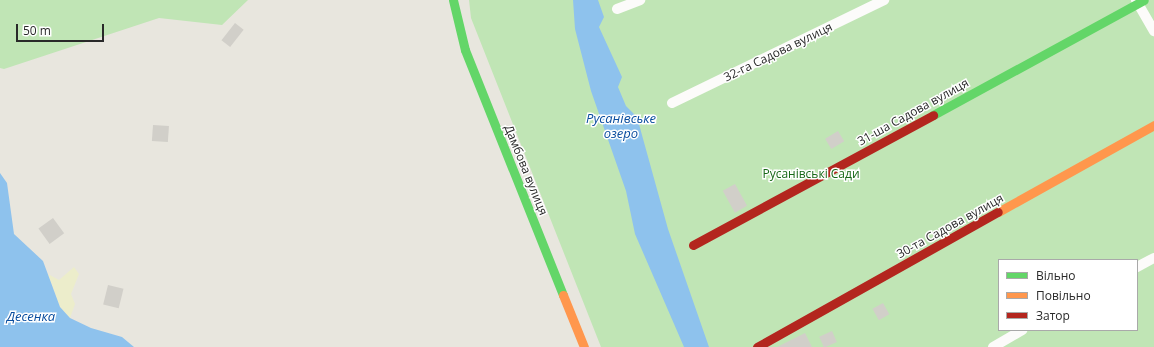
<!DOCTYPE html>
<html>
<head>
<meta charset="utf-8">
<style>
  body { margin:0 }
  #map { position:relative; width:1154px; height:347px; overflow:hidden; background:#e8e6de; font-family:"Open Sans",sans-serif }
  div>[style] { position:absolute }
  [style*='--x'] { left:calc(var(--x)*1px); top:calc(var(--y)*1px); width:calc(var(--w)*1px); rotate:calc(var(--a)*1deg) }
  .green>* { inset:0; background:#c0e5b5 }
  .sand>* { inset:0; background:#ecedcb }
  .water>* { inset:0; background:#8ec2ed }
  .building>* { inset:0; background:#d1cfc9; transform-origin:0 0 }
  .street>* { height:10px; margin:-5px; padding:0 5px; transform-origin:5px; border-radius:5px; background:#fcfbfa }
  .fast>* { height:9px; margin:-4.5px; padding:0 4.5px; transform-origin:4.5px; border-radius:4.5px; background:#63d668 }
  .slow>* { height:9px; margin:-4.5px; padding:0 4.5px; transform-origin:4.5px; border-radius:4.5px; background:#ff974d }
  .jam>* { height:9px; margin:-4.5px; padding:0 4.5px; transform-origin:4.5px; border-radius:4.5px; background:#b3261e }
  span { translate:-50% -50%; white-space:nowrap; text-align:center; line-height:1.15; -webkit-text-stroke:3px #fff; paint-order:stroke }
  .street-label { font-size:12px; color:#292929 }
  .park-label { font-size:12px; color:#176817 }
  .water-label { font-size:13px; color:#084c9e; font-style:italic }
  .legend { position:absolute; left:998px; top:259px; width:140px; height:72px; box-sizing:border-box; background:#fff; border:1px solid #a9a9a9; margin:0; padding:5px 7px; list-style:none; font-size:12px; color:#292929 }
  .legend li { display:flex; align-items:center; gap:8px; height:20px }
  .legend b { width:20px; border:1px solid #a9a9a9 }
  .scale { position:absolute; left:16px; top:24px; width:88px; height:18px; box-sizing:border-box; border:2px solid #292929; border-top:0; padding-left:5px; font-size:12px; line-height:14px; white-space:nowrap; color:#292929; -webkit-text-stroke:3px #fff; paint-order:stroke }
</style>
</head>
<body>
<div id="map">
  <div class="green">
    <i style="clip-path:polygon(0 0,248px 0,222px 25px,159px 18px,4px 69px,0 68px)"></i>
    <i style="clip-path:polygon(evenodd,469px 0,1154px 0,1154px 347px,601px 347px,471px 18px,469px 0,999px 260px,1137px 260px,1137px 330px,999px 330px,999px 260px)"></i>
  </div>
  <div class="sand">
    <i style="clip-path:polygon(74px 267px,79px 274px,71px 294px,75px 304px,70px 318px,60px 307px,48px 274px,59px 280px)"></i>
  </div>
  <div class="water">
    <i style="clip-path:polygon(573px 0,598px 0,604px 17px,599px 27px,622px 77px,618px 87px,626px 106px,637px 117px,668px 229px,709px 347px,684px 347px,635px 234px,626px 191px,591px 91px,575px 29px)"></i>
    <i style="clip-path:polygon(0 173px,7px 183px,14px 234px,43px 261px,60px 307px,70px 318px,91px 328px,122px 337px,134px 347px,0 347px)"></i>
  </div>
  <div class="building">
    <i style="left:235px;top:23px;width:11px;height:22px;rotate:38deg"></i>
    <i style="left:153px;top:125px;width:16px;height:16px;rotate:4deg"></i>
    <i style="left:838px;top:131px;width:12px;height:15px;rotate:59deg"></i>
    <i style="left:735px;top:184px;width:25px;height:14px;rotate:61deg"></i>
    <i style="left:53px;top:218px;width:19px;height:18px;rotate:54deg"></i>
    <i style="left:108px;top:285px;width:16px;height:20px;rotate:14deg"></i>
    <i style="left:883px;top:303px;width:13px;height:12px;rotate:61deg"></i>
    <i style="left:832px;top:331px;width:12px;height:14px;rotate:66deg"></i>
    <i style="clip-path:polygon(805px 333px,812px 347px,777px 347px)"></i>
  </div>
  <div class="street">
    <i style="--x:1136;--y:0;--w:36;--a:60"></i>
    <i style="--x:617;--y:9;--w:25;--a:-21"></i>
    <i style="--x:672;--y:103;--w:236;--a:-25.9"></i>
    <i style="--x:1137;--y:267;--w:19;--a:-28"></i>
    <i style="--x:993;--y:347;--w:34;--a:-30"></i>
  </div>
  <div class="fast">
    <i style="--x:453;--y:0;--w:51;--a:76.5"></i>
    <i style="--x:465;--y:50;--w:264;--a:68.2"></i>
    <i style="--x:933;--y:115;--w:240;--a:-28.6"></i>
  </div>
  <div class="slow">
    <i style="--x:998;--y:212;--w:179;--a:-29.1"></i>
    <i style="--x:563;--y:295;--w:56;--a:68"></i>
  </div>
  <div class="jam">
    <i style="--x:693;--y:245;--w:273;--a:-28.4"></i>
    <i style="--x:757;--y:347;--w:276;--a:-29.3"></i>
  </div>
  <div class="street-label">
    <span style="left:778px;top:52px;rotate:-26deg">32-га Садова вулиця</span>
    <span style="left:913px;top:112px;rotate:-29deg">31-ша Садова вулиця</span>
    <span style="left:526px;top:170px;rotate:68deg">Дамбова вулиця</span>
    <span style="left:950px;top:226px;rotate:-29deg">30-та Садова вулиця</span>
  </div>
  <div class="park-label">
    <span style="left:811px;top:174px">Русанівські Сади</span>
  </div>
  <div class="water-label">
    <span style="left:621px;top:126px">Русанівське<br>озеро</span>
    <span style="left:31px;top:316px">Десенка</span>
  </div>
  <ul class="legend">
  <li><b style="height:5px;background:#63d668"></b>Вільно</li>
  <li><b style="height:5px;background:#ff974d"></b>Повільно</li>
  <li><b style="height:5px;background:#b3261e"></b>Затор</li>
  </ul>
  <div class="scale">50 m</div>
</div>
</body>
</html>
